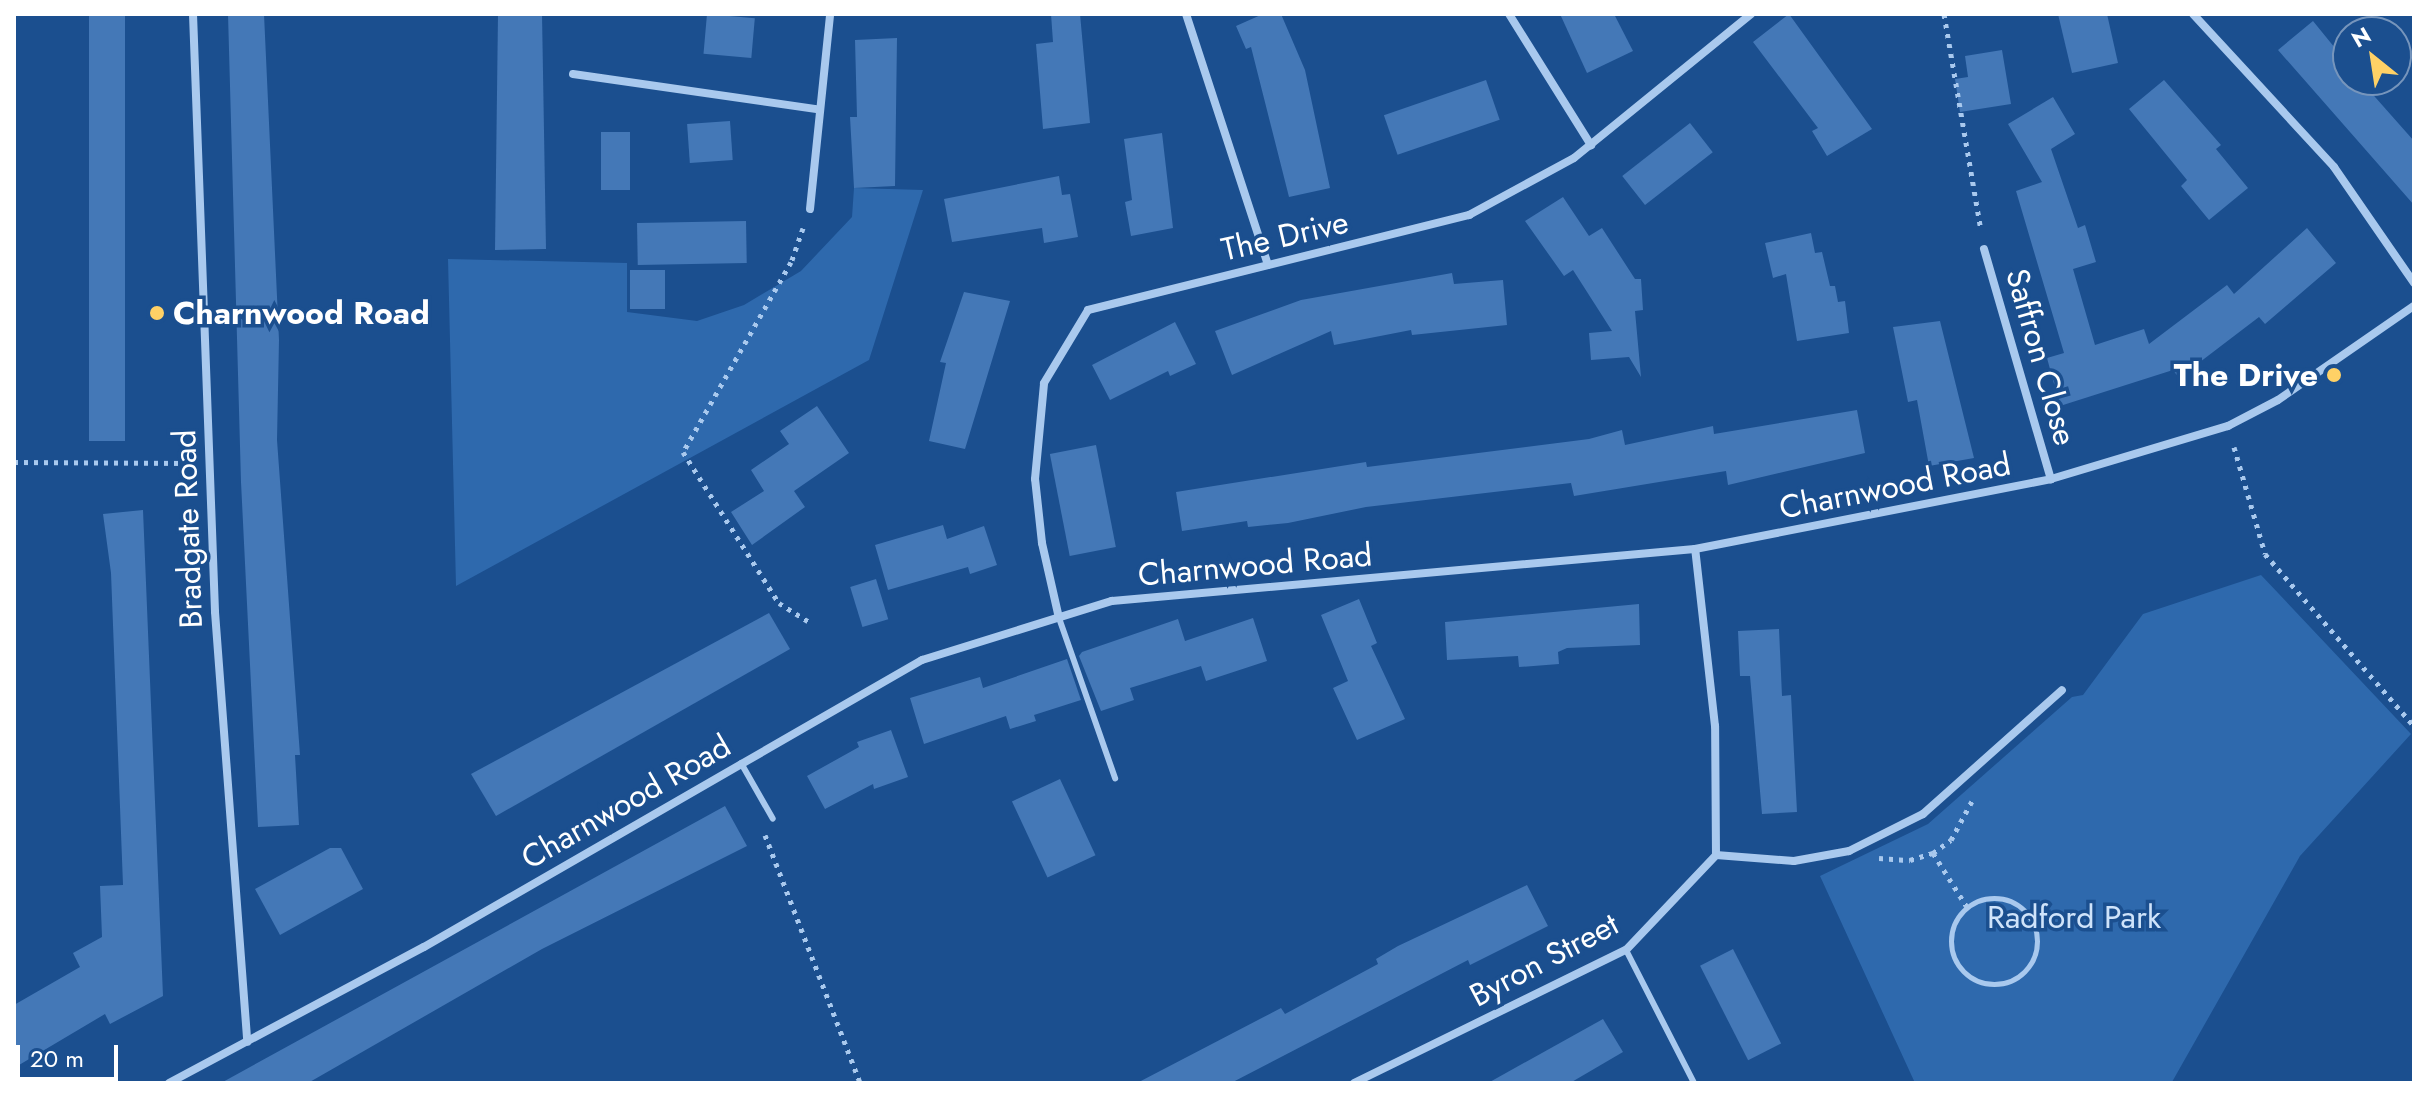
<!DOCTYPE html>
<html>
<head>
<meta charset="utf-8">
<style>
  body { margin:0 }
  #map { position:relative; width:2428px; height:1097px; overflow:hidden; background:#1b4f8f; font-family:Jost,sans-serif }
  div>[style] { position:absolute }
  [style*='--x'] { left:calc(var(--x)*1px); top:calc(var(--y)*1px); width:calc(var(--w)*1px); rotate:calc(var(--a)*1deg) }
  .green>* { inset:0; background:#2e69ad }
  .building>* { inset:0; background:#4478b7; transform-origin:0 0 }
  .path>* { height:5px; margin-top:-2.5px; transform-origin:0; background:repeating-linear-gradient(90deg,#a9c9ee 0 4px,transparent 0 10px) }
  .path>.ring { margin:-2.5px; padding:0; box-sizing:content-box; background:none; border:5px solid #a9c9ee; border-radius:50% }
  .lane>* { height:6px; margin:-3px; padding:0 3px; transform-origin:3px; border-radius:3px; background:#a9c9ee }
  .street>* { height:8px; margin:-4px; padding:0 4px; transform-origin:4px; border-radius:4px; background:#a9c9ee }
  .dots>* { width:22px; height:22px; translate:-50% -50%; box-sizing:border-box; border:4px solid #1b4f8f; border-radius:50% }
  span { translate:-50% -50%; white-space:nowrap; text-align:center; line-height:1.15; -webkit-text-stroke:7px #1b4f8f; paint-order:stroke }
  .street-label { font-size:32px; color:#fff }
  .poi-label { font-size:32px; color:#fff; font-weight:700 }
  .left { translate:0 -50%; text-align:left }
  .right { translate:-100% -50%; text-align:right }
  .park-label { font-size:32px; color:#cfe3fa }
  .frame { position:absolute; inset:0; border:16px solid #fff; pointer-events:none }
  .north { position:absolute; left:2332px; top:16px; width:80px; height:80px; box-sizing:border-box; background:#1b4f8f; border:2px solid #7695bc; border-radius:50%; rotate:330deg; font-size:22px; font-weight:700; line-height:32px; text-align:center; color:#fff }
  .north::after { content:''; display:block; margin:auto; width:28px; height:36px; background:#ffd166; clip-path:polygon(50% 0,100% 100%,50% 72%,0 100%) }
  .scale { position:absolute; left:16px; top:1045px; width:102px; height:36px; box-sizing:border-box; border:4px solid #fff; border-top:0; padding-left:10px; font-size:24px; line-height:28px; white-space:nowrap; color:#fff; -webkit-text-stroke:6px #1b4f8f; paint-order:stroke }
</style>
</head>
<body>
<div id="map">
  <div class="green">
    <i style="clip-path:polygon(854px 188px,923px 190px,869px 360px,456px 586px,448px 259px,627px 263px,627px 312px,697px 321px,744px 305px,801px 271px,852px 217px)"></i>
    <i style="clip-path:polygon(2261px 575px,2411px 734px,2300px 856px,2172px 1082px,1915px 1083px,1820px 876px,1928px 824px,2072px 697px,2083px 695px,2143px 614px)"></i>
  </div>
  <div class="building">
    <i style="left:89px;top:14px;width:36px;height:427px"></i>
    <i style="clip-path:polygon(228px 14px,264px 14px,279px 340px,277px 440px,300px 755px,295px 755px,299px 825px,258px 827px,241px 482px)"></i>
    <i style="clip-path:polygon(498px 14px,542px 14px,546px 249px,495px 250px)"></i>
    <i style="left:707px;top:14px;width:48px;height:40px;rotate:5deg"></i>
    <i style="clip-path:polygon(1051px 14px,1080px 14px,1090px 123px,1043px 129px,1036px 44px,1053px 42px)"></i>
    <i style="clip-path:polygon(1263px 14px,1281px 14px,1305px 70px,1330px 188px,1289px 197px,1251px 47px,1246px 49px,1236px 26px)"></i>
    <i style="clip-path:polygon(1560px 14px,1614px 14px,1633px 51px,1587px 73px)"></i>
    <i style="clip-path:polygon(1789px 14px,1872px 129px,1827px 156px,1812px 131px,1818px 128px,1753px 42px)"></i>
    <i style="clip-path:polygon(2058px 14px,2107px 14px,2118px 63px,2072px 73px)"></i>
    <i style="clip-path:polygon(2313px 21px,2348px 64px,2348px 80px,2360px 80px,2414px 141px,2414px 205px,2278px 50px)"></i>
    <i style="clip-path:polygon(897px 38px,895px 186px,854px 188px,850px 117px,857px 117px,855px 40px)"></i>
    <i style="clip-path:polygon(2002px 50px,2011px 104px,1960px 112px,1955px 79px,1968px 77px,1965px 56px)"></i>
    <i style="left:1486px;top:80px;width:42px;height:108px;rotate:71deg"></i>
    <i style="clip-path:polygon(2164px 80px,2221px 145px,2216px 149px,2248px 188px,2209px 220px,2181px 186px,2187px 180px,2129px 109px)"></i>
    <i style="clip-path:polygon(2053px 97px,2075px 134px,2051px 149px,2078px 228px,2085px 225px,2096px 262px,2073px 269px,2095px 345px,2144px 329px,2149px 344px,2227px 285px,2234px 294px,2307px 228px,2336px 263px,2265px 324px,2259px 317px,2179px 378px,2173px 370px,2060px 406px,2047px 358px,2064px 353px,2016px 191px,2042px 182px,2008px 124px)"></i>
    <i style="left:730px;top:121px;width:39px;height:43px;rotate:86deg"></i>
    <i style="left:1690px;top:123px;width:37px;height:86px;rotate:52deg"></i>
    <i style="left:630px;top:132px;width:58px;height:29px;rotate:90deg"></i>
    <i style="clip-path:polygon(1162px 133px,1173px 228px,1131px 236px,1125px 202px,1132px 200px,1124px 139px)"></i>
    <i style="clip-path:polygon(1059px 176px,1062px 195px,1070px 194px,1078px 237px,1044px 243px,1042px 228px,952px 242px,944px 199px)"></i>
    <i style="clip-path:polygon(1563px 197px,1589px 236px,1602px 228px,1635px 279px,1641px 279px,1643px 310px,1635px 311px,1641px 377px,1629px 357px,1591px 360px,1589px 333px,1612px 331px,1573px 270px,1564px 276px,1525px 221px)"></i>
    <i style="left:746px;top:221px;width:42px;height:109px;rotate:89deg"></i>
    <i style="clip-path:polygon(1811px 233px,1815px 253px,1822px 252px,1830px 286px,1835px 286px,1838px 302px,1845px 301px,1849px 333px,1797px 341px,1786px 274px,1773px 278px,1765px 243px)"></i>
    <i style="left:630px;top:270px;width:35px;height:39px"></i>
    <i style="clip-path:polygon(1452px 273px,1454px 284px,1503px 280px,1507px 325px,1412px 335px,1411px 330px,1334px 345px,1331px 331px,1232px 375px,1215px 331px,1301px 300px)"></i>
    <i style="clip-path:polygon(964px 292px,1010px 301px,965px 449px,929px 441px,946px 363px,940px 362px)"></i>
    <i style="clip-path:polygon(1940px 321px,1974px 458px,1929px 466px,1917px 400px,1908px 402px,1893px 327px)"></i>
    <i style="clip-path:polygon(1175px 322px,1196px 364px,1170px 376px,1168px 371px,1110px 400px,1092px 365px)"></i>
    <i style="clip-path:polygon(817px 406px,849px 453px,794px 491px,805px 507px,752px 545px,731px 512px,764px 491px,751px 470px,789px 444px,780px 431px)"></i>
    <i style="clip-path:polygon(1857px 410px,1865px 453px,1728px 485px,1726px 471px,1574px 496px,1571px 483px,1366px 507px,1288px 523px,1248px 527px,1247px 521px,1182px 531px,1176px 492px,1366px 462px,1367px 467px,1589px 439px,1622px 430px,1625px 445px,1713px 426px,1714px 434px)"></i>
    <i style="left:1096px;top:445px;width:104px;height:47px;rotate:79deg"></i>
    <i style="clip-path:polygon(143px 510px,163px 996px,110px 1024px,105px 1014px,14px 1068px,14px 1005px,80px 967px,73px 953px,102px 937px,100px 886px,123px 885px,111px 573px,103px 514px)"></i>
    <i style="clip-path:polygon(943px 525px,947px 539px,984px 526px,997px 565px,970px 574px,968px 567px,888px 590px,875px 545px)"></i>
    <i style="left:876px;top:579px;width:42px;height:27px;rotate:73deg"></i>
    <i style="clip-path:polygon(1359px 599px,1377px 643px,1371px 646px,1405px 719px,1357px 740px,1333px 688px,1348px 681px,1321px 615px)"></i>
    <i style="clip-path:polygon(1639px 604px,1640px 645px,1567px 648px,1558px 652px,1559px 664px,1519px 667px,1518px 656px,1447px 660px,1445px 622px)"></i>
    <i style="clip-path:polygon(769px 613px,790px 649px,496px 816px,471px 774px)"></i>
    <i style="clip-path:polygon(1253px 618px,1267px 661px,1206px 681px,1201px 666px,1130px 688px,1134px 700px,1101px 711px,1079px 656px,1082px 652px,1178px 619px,1185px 641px)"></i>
    <i style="clip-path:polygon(1779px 629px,1782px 696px,1791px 695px,1797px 812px,1762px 814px,1750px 676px,1740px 676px,1738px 631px)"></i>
    <i style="clip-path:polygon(1067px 659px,1081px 700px,1034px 715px,1036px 721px,1010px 729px,1006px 716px,924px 744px,910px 698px,980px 677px,983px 688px)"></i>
    <i style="clip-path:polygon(891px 730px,908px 777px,874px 789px,873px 784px,825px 809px,807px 776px,859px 747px,857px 742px)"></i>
    <i style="left:1060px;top:779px;width:84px;height:53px;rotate:65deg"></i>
    <i style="clip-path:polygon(725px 806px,747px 846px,542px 949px,308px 1083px,221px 1083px)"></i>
    <i style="clip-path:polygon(330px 848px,341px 848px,363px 889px,280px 935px,255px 889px)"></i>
    <i style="clip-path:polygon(1527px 885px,1548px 926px,1470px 965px,1468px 960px,1231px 1083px,1137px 1083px,1281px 1008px,1285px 1014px,1378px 964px,1376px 959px,1398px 946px)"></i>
    <i style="left:1733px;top:949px;width:106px;height:37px;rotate:63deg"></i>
    <i style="clip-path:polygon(1603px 1019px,1623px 1052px,1570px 1083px,1488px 1083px)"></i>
  </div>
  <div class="path">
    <i style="--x:1944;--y:14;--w:219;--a:80.3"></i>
    <i style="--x:803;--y:228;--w:36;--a:109"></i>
    <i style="--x:791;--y:262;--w:219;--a:119.6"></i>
    <i style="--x:683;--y:452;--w:179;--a:57.6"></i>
    <i style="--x:779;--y:603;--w:34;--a:32"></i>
    <i style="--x:2234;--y:447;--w:111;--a:73.8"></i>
    <i style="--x:2265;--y:554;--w:228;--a:49.1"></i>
    <i style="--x:14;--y:462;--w:175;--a:0.3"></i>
    <i style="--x:765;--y:835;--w:266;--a:69"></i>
    <i style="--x:1933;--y:853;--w:64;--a:57.8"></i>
    <i style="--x:1879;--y:858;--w:31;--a:4"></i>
    <i style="--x:1910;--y:860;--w:24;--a:-17"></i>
    <i style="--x:1933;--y:853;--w:22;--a:-36"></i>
    <i style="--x:1951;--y:840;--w:44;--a:-61.7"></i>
    <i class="ring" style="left:1951px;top:898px;width:81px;height:81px"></i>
  </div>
  <div class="lane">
    <i style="--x:1059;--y:618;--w:170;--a:70.7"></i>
    <i style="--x:741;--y:763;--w:64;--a:60.3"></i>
    <i style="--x:1626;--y:950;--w:149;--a:62.9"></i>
  </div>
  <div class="street">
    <i style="--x:193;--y:14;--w:598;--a:87.89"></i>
    <i style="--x:215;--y:612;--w:431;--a:85.7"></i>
    <i style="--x:1186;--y:14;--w:264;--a:71.9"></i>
    <i style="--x:1509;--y:14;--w:155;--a:58"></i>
    <i style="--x:2193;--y:14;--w:208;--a:47.3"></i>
    <i style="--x:2334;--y:167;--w:141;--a:55.4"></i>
    <i style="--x:573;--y:74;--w:246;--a:8.2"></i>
    <i style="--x:810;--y:209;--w:196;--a:-84.1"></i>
    <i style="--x:1984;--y:249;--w:240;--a:73.8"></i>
    <i style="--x:1059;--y:618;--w:77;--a:-102.8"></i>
    <i style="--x:1042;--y:543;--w:64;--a:-96.2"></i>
    <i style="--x:1035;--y:479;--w:96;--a:-84.6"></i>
    <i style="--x:1044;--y:383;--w:85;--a:-58.9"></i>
    <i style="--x:1088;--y:310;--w:393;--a:-14"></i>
    <i style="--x:1469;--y:215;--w:119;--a:-28.5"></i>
    <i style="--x:1574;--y:158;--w:228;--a:-39.1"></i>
    <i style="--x:1716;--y:855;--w:78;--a:4.4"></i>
    <i style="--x:1794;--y:861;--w:56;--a:-10.3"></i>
    <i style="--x:1849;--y:851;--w:83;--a:-26.6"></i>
    <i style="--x:1923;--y:814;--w:186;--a:-41.7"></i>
    <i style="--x:169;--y:1083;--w:289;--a:-28.1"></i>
    <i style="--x:424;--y:947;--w:575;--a:-29.96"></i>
    <i style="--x:922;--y:660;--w:199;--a:-17.3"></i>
    <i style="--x:1112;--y:601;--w:585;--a:-5.1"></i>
    <i style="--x:1695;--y:549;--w:363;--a:-11.1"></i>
    <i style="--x:2051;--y:479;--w:185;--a:-16.7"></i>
    <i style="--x:2228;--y:426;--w:56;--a:-27.5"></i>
    <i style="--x:2278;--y:400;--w:165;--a:-34.7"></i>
    <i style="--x:1354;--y:1083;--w:303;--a:-26.1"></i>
    <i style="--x:1626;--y:950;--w:131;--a:-46.5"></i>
    <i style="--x:1716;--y:855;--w:129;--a:-90.4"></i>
    <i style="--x:1715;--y:726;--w:178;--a:-96.4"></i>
  </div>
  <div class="dots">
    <i style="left:157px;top:313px;background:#ffd166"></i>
    <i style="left:2334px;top:375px;background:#ffd166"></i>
  </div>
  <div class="street-label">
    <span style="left:1285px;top:236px;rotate:-13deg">The Drive</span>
    <span style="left:2041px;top:357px;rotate:74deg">Saffron Close</span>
    <span style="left:1895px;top:486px;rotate:-11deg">Charnwood Road</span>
    <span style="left:188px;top:529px;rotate:-92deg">Bradgate Road</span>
    <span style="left:1255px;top:565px;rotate:-5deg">Charnwood Road</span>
    <span style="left:626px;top:802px;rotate:-30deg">Charnwood Road</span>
    <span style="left:1544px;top:960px;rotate:-28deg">Byron Street</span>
  </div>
  <div class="poi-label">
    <span class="left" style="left:173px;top:313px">Charnwood Road</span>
    <span class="right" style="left:2318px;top:375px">The Drive</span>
  </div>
  <div class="park-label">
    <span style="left:2074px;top:917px">Radford Park</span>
  </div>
  <div class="frame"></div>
  <div class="north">N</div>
  <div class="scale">20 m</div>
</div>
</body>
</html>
